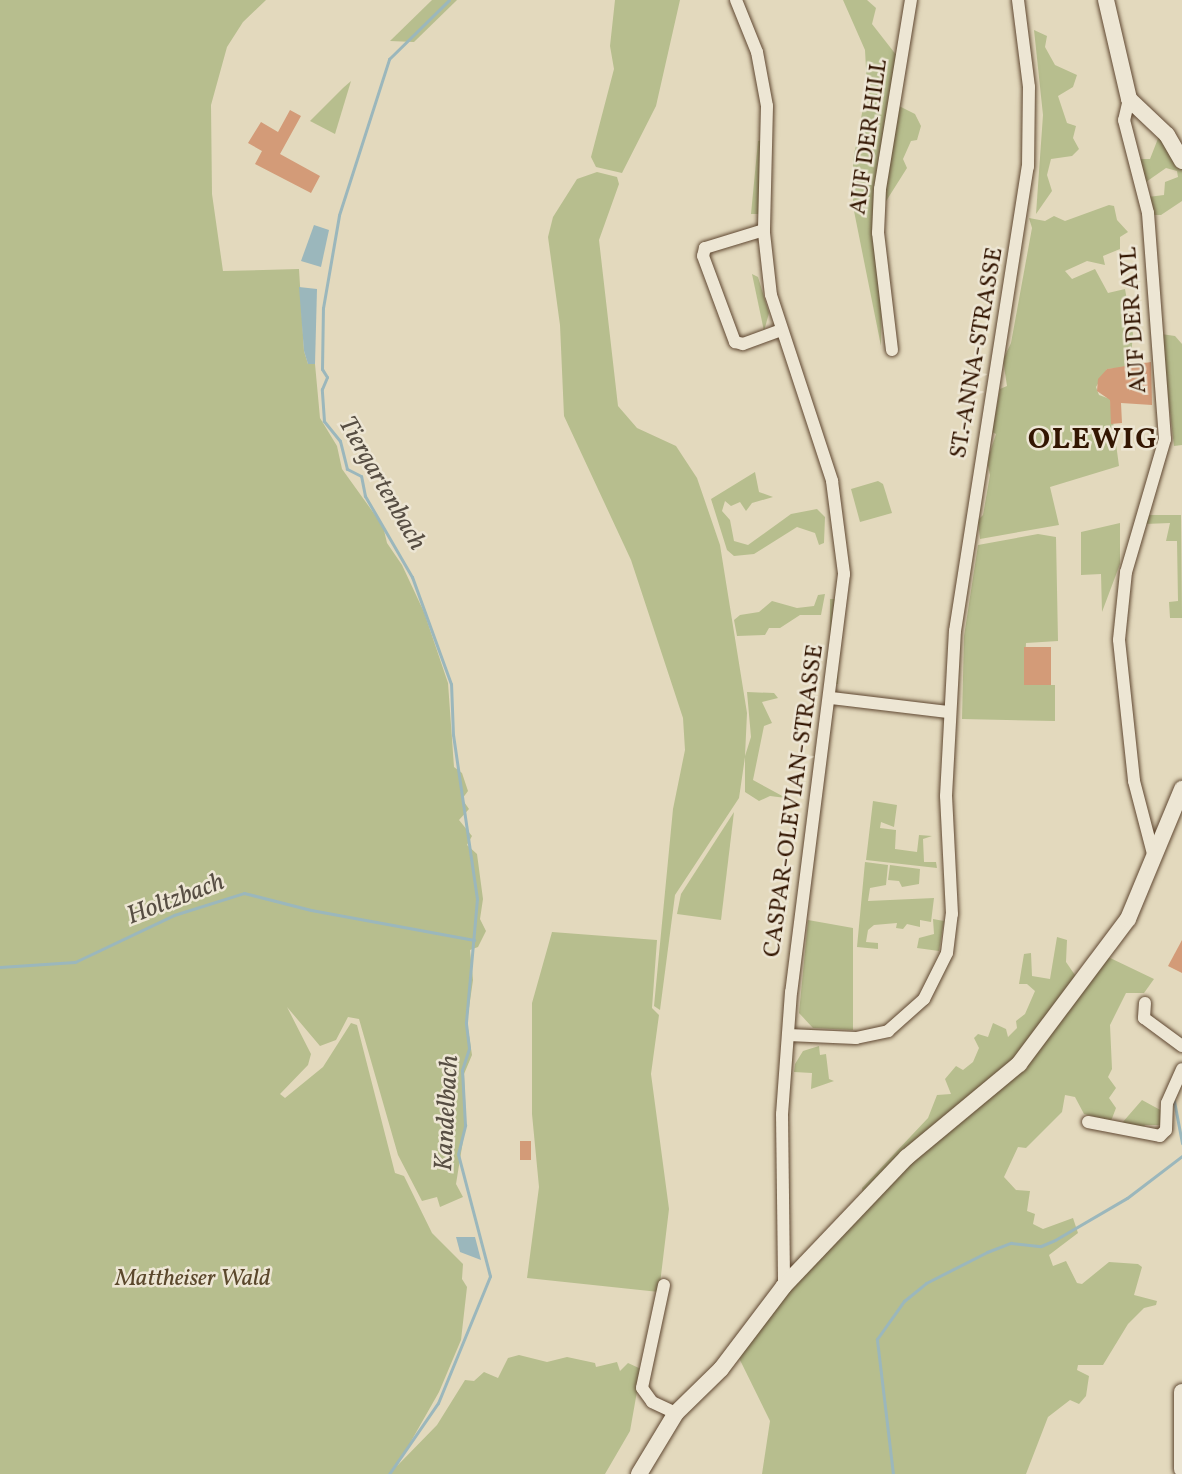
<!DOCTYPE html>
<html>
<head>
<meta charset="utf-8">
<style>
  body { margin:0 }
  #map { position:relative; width:1182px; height:1474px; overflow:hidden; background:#e3d9bd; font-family:Vollkorn,serif }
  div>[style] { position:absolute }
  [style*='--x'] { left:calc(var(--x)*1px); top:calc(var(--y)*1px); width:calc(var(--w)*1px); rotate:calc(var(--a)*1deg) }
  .green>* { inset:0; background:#b7be8e; transform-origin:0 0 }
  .water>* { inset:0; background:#9bb7bc }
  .stream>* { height:3px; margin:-1.5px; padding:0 1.5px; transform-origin:1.5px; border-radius:1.5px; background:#9bb7bc }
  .building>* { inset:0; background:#d39b78; transform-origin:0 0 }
  .roads { filter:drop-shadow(0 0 2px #5f4731) drop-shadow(0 0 2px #5f4731) }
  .street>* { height:12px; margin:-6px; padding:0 6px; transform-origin:6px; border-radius:6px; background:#ede6d4 }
  .secondary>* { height:16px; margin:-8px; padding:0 8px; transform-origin:8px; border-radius:8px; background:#ede6d4 }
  span { translate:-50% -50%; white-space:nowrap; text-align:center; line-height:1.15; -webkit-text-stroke:5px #ede6d4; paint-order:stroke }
  .street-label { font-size:24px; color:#331602 }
  .park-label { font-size:24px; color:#5b482c; font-style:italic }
  .water-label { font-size:26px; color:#574e43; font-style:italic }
  .district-label { font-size:30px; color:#331602; font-weight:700; letter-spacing:1.5px }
</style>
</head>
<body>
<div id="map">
  <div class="green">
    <i style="clip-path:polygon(0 0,266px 0,243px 22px,227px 47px,211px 105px,212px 194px,223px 271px,299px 269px,304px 351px,308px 364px,315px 364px,320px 418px,337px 446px,342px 469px,383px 526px,387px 543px,402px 565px,424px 612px,448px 683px,454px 767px,462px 773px,468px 791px,462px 799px,469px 809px,459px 820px,472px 836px,467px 845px,477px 854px,483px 899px,480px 919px,486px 931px,478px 947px,470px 950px,473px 980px,467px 1022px,472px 1055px,464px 1074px,466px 1122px,456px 1184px,463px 1197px,440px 1207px,437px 1197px,422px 1201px,398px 1155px,359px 1019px,348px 1017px,336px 1040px,320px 1046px,287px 1007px,311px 1054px,308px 1065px,280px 1094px,285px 1098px,323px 1067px,351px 1023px,357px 1025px,395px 1173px,404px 1176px,432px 1233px,463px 1264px,462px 1279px,467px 1287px,461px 1340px,439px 1392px,397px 1466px,437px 1425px,465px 1380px,474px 1381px,484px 1372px,498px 1378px,508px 1358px,519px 1355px,547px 1362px,567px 1357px,595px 1363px,596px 1367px,617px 1362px,620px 1371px,628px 1363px,641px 1369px,630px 1431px,605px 1474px,0 1474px)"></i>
    <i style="clip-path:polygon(432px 0,457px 0,414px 42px,390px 41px)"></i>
    <i style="clip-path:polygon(615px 0,680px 0,656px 106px,622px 173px,596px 167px,591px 157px,614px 69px,610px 46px)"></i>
    <i style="clip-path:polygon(843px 0,867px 0,876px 8px,872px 24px,897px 56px,897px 105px,915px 114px,921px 126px,917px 140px,911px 141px,903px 159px,907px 168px,883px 206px,881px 346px,853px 206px,853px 160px,867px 87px,865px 50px)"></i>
    <i style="clip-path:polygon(1034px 30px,1047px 36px,1045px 47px,1055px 65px,1077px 75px,1073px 87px,1058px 96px,1067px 123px,1076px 126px,1073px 138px,1079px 149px,1072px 156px,1051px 159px,1047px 175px,1052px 191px,1036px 214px,1043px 115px)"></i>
    <i style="clip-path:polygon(351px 81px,335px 134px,310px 121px,343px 88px)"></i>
    <i style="clip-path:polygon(1159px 136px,1182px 164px,1182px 201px,1161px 215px,1153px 215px,1148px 197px,1164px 195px,1165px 182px,1178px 177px,1177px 171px,1166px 168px,1146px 182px,1137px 159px,1150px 159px)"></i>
    <i style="clip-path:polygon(765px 140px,759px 214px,751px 214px,758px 141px)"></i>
    <i style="clip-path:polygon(597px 172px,617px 177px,619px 184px,599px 240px,618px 406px,637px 428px,676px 446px,697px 478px,720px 545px,747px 713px,745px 756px,751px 737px,747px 692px,774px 693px,778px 698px,762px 702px,772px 723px,764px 726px,753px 780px,786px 798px,770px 796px,759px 801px,745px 792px,745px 757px,739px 798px,675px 895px,660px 1010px,654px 1006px,673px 809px,685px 750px,683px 718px,631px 560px,564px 416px,560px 325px,548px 237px,553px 217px,577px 179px)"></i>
    <i style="clip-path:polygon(1109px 205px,1114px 206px,1117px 220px,1128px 232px,1120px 237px,1120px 249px,1103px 256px,1105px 265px,1087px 261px,1065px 271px,1072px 279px,1095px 269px,1108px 293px,1125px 289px,1133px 334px,1130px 367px,1107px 369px,1096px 387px,1099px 395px,1110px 399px,1119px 466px,1050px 487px,1059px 525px,980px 539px,978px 520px,983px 515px,990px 475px,987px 461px,996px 434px,992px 432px,1000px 389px,1007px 386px,1003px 360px,1011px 343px,1032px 228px,1029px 218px,1045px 221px,1054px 216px,1065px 221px)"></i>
    <i style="clip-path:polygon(752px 274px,758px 277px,769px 313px,764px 331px)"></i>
    <i style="clip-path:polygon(1161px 334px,1175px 336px,1182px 344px,1182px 445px,1174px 446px)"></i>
    <i style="clip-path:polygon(755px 472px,759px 492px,773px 497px,752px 503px,746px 511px,740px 502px,731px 506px,725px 501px,722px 511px,730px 520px,734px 541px,748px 545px,791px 514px,817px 509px,825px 517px,824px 543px,819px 545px,815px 533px,797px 527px,754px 554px,734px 556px,727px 550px,711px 499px)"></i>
    <i style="clip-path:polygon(878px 481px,883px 484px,892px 513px,860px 522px,851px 489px)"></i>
    <i style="clip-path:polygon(1148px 515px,1181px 515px,1182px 618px,1170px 618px,1169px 602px,1178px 601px,1177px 541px,1166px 541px,1170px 523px,1145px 524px)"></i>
    <i style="clip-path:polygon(1120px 523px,1120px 564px,1102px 612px,1101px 574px,1081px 575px,1081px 532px)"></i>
    <i style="clip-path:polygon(1038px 534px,1056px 537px,1058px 641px,1026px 643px,1024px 685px,1055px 685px,1055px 721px,962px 719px,964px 636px,978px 545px)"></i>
    <i style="clip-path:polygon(825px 594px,821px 615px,800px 615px,780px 628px,769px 628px,765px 635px,737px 636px,734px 620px,740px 615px,759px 612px,772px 601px,797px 608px,814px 606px,818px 595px)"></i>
    <i style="left:830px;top:599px;width:8px;height:85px"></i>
    <i style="clip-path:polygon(873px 801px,897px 805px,894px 827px,881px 822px,880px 828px,896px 830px,895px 849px,917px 852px,919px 835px,932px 836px,923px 839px,924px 862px,936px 862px,937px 868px,866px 860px)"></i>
    <i style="clip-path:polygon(734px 812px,721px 920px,677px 914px,681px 894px)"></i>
    <i style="clip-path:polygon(865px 862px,888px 865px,886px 885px,870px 888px,868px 901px,934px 898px,931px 922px,920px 920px,920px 927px,907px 924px,903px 929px,896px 928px,897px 923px,874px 925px,868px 930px,866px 942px,878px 943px,878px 949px,857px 947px)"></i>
    <i style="clip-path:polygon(890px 865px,920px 869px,919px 884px,902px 887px,899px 881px,888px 880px)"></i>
    <i style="clip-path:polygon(933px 919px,944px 921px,939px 951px,917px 948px,919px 938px,934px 934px)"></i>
    <i style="clip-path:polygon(808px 920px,853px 928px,853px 1030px,813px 1028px,799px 1013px)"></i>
    <i style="clip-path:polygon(552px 932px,657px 940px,652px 1008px,659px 1015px,651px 1074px,669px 1209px,659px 1292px,527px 1278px,539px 1187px,532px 1114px,532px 1003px)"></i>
    <i style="clip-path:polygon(1057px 937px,1067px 940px,1066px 962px,1077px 978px,1106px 956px,1154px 979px,1144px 993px,1126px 993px,1110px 1025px,1112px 1069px,1108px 1077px,1116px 1088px,1109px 1098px,1116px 1108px,1111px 1121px,1084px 1114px,1075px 1097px,1065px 1095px,1062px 1112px,1026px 1148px,1018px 1147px,1004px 1177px,1016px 1190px,1030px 1191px,1027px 1211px,1035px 1214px,1033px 1224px,1043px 1229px,1073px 1218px,1078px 1233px,1049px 1255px,1053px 1266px,1066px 1261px,1077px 1283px,1082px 1284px,1109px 1262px,1138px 1264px,1142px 1267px,1134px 1295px,1157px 1301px,1156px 1305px,1144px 1308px,1128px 1324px,1103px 1365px,1078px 1365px,1077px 1370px,1089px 1376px,1086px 1396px,1079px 1404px,1070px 1400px,1048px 1417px,1026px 1474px,762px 1474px,770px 1421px,739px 1358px,863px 1195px,862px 1188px,928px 1118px,937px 1095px,951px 1094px,945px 1079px,956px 1066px,963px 1070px,973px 1062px,979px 1048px,974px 1038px,978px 1034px,988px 1037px,993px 1023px,1006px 1029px,1008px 1037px,1017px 1028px,1016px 1021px,1025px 1014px,1035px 991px,1027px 984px,1019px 984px,1024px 954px,1031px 953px,1032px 976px,1050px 979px)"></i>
    <i style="clip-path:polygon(819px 1046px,820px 1055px,826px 1054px,829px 1079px,834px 1081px,811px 1089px,812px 1073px,794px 1072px,795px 1064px,803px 1051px)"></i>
    <i style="clip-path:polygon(1142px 1100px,1164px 1112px,1161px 1125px,1145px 1125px,1142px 1130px,1122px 1123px)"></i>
  </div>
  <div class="water">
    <i style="clip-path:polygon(314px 225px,329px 230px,321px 267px,301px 261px)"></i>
    <i style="clip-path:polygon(299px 287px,317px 289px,315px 364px,308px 364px,304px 351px)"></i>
    <i style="clip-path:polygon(456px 1237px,475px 1237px,481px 1260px,460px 1252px)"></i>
  </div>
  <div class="stream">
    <i style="--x:0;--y:967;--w:75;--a:-3.8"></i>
    <i style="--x:75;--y:962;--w:110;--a:-25.4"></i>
    <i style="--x:174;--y:915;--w:73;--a:-17.4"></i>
    <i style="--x:244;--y:893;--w:69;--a:14.2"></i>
    <i style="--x:311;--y:910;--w:166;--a:10.4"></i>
    <i style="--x:1174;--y:1101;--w:43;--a:79.2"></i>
    <i style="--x:389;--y:1474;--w:86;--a:-55.4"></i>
    <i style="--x:438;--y:1403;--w:137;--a:-67.7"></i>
    <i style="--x:490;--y:1276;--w:126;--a:-104.7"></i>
    <i style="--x:458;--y:1154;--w:30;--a:-76"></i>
    <i style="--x:465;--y:1125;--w:55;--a:-93.1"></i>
    <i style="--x:462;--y:1070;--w:23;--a:-72"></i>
    <i style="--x:469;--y:1048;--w:26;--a:-97"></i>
    <i style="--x:466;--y:1022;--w:123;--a:-84.9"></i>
    <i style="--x:477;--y:899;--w:166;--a:-98.3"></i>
    <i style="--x:453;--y:735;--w:51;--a:-92.2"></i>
    <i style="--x:451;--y:684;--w:114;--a:-110"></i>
    <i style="--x:412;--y:577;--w:94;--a:-120.1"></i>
    <i style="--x:365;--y:496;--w:20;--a:-101"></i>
    <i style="--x:361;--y:476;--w:16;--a:-153"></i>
    <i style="--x:347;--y:469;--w:29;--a:-104"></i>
    <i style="--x:340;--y:441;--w:26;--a:-129"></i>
    <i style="--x:324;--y:421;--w:32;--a:-94"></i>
    <i style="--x:322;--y:389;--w:13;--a:-67"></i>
    <i style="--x:327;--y:377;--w:9;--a:-122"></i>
    <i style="--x:322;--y:369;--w:61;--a:-89.1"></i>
    <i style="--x:323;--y:308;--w:94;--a:-80.2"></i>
    <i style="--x:339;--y:215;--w:164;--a:-72.2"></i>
    <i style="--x:389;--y:59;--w:84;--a:-44.5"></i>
    <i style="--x:893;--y:1474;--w:136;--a:-96.8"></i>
    <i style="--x:877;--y:1339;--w:47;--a:-54.6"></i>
    <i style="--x:904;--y:1301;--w:28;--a:-39"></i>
    <i style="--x:926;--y:1283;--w:68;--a:-26.9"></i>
    <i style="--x:987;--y:1252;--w:26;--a:-21"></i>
    <i style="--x:1011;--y:1243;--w:30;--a:6"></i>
    <i style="--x:1041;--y:1246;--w:15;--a:-23"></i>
    <i style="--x:1055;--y:1240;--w:83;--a:-30.3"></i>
    <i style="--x:1127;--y:1198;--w:69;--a:-37.4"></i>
  </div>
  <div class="building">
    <i style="clip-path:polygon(290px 110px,301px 116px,280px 154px,320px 176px,311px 193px,255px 164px,262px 151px,248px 143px,261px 122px,278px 132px)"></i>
    <i style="clip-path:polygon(1151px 362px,1152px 405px,1121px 403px,1122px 423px,1111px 424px,1110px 400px,1097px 391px,1098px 379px,1107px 369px)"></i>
    <i style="left:1024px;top:647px;width:27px;height:38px"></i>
    <i style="clip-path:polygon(1182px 940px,1182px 973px,1168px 966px)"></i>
    <i style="left:520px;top:1141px;width:11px;height:19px"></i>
  </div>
  <div class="roads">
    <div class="street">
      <i style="--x:736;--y:0;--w:56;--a:68"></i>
      <i style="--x:757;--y:52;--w:55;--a:79.5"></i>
      <i style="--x:767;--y:106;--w:127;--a:91.4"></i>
      <i style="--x:764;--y:233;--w:62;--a:83.6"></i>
      <i style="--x:771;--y:295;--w:196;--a:71.8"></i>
      <i style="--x:832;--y:481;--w:94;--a:82.6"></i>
      <i style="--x:844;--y:574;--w:421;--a:97.2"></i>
      <i style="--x:791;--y:992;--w:122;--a:94.2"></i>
      <i style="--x:782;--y:1114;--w:172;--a:89.3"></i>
      <i style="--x:1129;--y:99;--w:22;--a:103"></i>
      <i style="--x:1124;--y:120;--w:96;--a:75.5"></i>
      <i style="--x:1148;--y:213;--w:227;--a:85.7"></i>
      <i style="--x:1165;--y:439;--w:139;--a:106.3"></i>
      <i style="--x:1126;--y:572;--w:68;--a:95.9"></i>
      <i style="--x:1119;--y:640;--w:142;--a:83.9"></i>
      <i style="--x:1134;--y:781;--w:75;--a:75.4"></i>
      <i style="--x:764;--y:230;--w:62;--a:163"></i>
      <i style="--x:705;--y:248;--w:8;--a:104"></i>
      <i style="--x:703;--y:256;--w:92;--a:69.6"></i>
      <i style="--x:735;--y:342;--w:8;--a:14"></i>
      <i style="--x:743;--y:344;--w:38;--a:-20"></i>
      <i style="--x:892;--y:350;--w:118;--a:-96.8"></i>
      <i style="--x:878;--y:233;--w:44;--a:-87.4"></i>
      <i style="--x:880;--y:189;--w:192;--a:-80.7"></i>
      <i style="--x:831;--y:698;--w:118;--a:6.8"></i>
      <i style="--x:1145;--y:1003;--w:15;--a:94"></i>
      <i style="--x:1144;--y:1018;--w:47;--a:36.4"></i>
      <i style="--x:788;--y:1035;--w:68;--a:2.5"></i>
      <i style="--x:856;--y:1038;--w:33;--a:-12"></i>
      <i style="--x:888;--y:1031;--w:48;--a:-41.6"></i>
      <i style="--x:924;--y:999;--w:51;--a:-63.4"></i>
      <i style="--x:947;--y:953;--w:39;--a:-83"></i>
      <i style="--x:952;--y:914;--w:118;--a:-92.9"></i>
      <i style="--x:946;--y:796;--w:165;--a:-86.9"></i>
      <i style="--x:955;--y:631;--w:470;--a:-81.1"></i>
      <i style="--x:1028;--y:167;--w:80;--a:-89.3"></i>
      <i style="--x:1029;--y:87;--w:88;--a:-97.2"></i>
      <i style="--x:1088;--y:1122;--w:73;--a:11"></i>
      <i style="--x:1160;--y:1136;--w:8;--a:-45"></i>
      <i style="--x:1166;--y:1130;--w:27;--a:-88"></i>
      <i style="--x:1167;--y:1103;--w:37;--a:-66"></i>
      <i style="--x:664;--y:1285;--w:105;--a:102.1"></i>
      <i style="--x:642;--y:1388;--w:17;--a:54"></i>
      <i style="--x:652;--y:1402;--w:26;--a:25"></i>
    </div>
    <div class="secondary">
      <i style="--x:1106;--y:0;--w:102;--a:76.9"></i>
      <i style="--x:1129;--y:99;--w:52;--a:43.5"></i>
      <i style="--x:1167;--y:135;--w:30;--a:60"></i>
      <i style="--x:1182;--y:1392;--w:77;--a:90"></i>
      <i style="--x:639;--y:1474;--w:71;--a:-58.8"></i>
      <i style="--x:676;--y:1413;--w:63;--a:-44.4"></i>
      <i style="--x:721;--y:1369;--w:104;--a:-52.8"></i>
      <i style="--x:784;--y:1286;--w:178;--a:-46.4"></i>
      <i style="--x:907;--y:1157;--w:146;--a:-39.7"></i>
      <i style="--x:1019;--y:1064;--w:181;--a:-53.1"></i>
      <i style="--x:1128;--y:919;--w:141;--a:-67.4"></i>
    </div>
  </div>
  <div class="street-label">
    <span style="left:870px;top:137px;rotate:-82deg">AUF DER HILL</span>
    <span style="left:1135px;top:320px;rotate:-94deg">AUF DER AYL</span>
    <span style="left:978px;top:353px;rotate:-80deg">ST.-ANNA-STRASSE</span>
    <span style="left:795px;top:801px;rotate:-82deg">CASPAR-OLEVIAN-STRASSE</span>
  </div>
  <div class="park-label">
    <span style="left:193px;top:1280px">Mattheiser Wald</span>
  </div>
  <div class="water-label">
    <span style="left:381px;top:484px;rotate:60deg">Tiergartenbach</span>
    <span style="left:176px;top:900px;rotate:-21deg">Holtzbach</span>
    <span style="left:448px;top:1113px;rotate:-87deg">Kandelbach</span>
  </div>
  <div class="district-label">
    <span style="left:1093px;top:440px">OLEWIG</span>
  </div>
</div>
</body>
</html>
